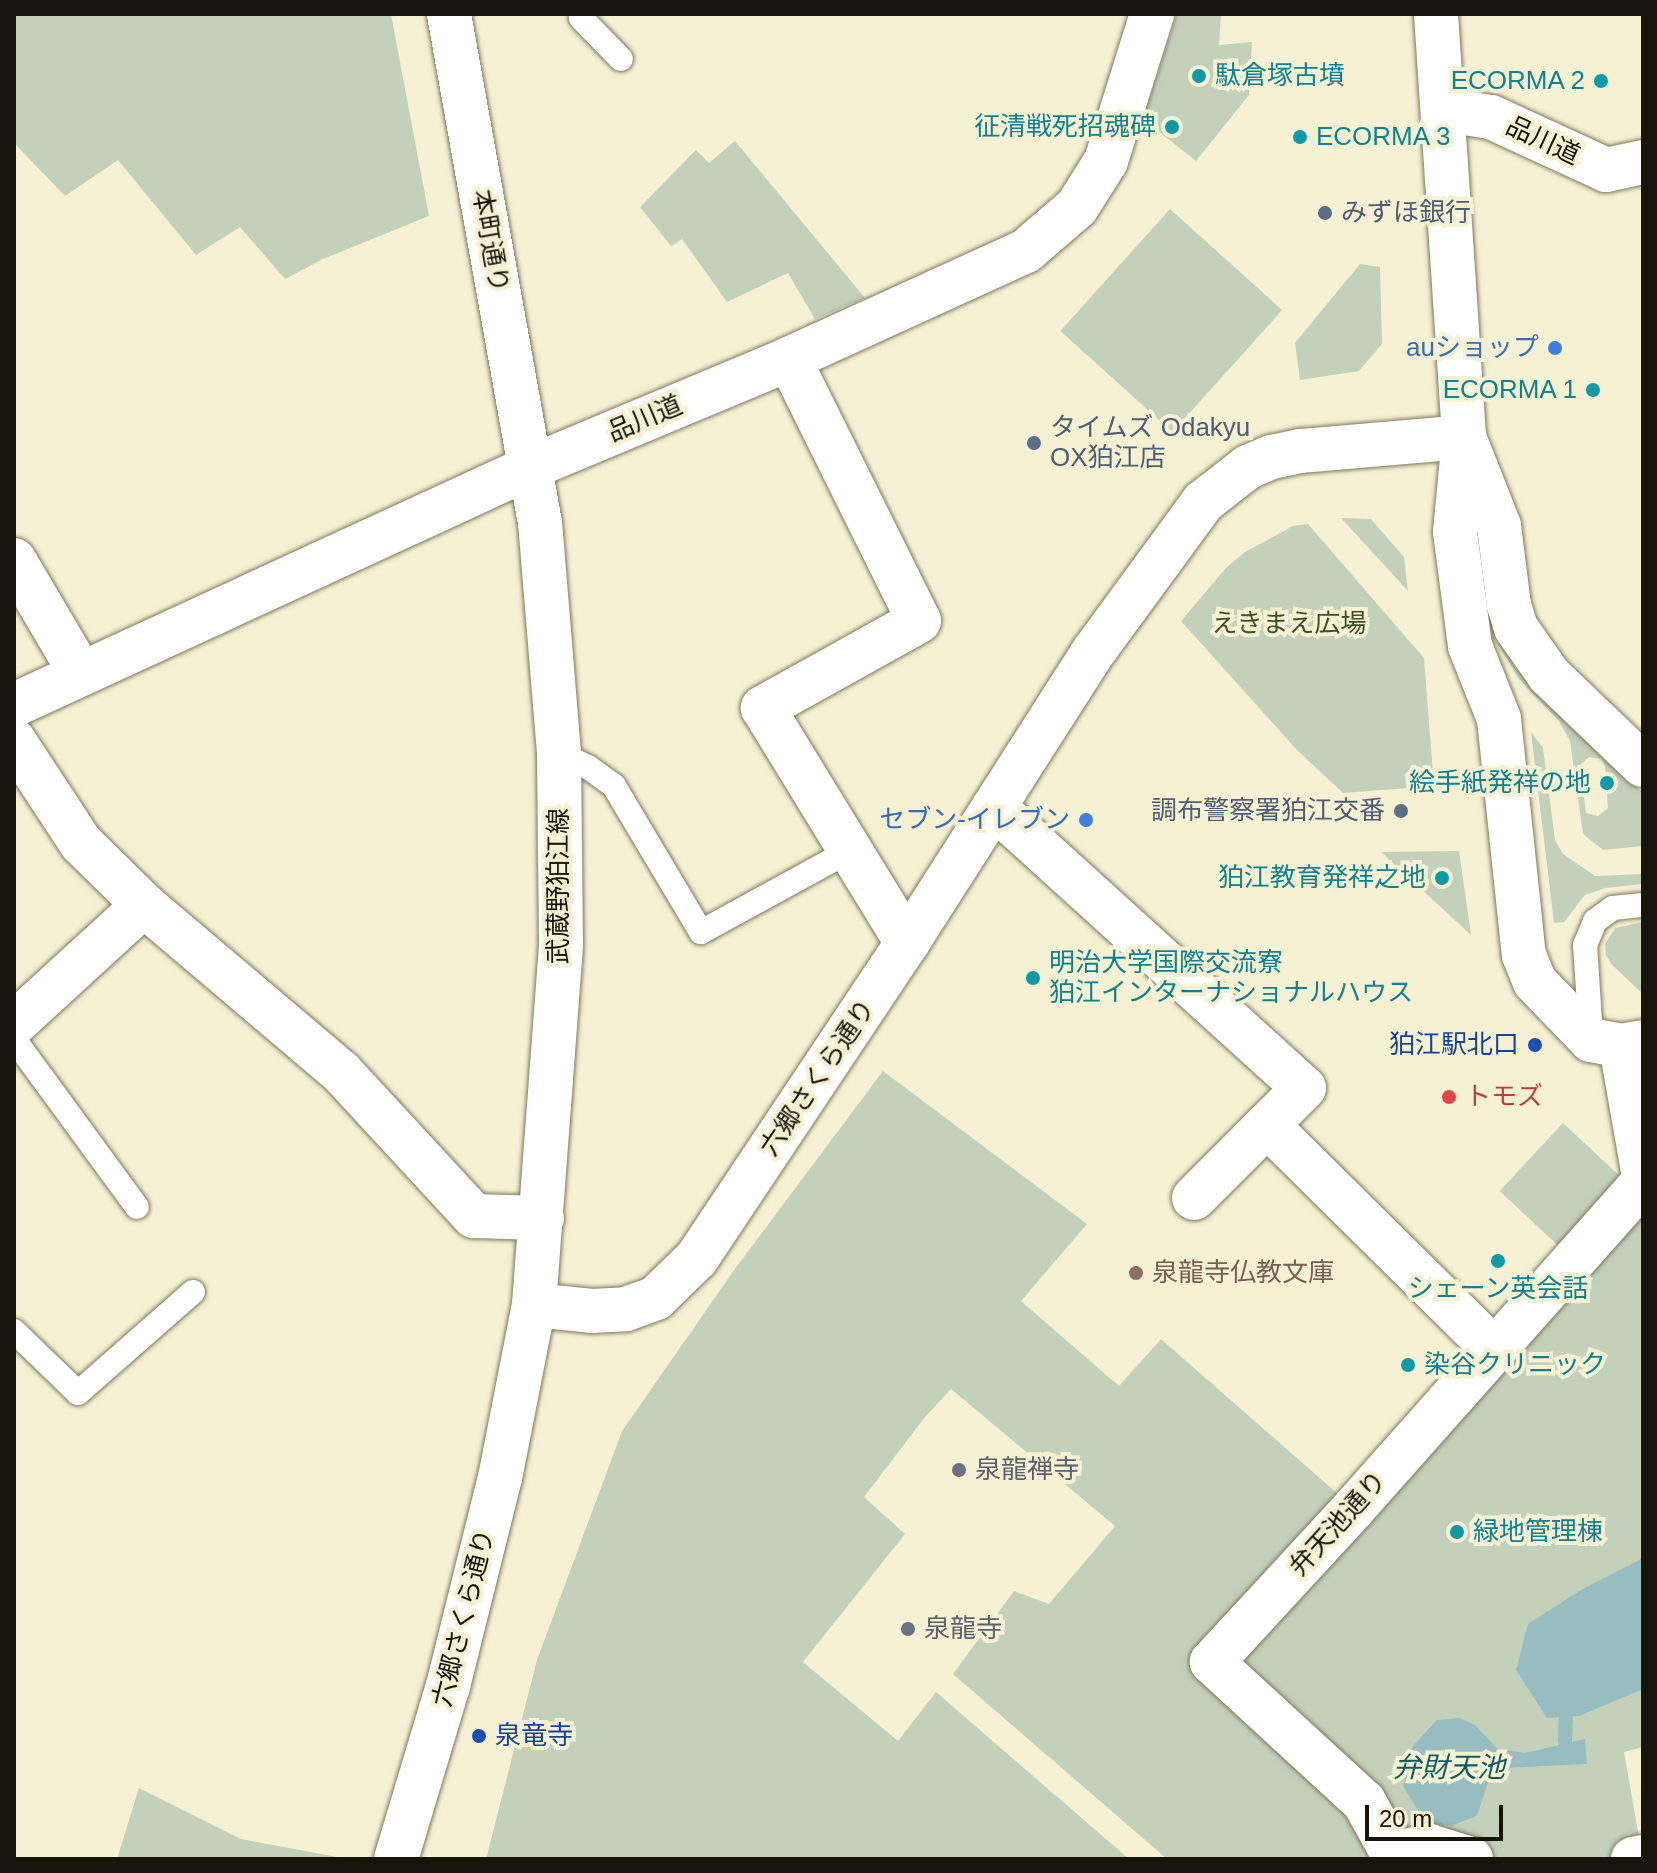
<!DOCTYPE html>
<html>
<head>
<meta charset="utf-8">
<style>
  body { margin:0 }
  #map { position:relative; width:1657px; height:1873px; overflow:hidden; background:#f7f1d4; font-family:Arial,"Noto Sans JP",sans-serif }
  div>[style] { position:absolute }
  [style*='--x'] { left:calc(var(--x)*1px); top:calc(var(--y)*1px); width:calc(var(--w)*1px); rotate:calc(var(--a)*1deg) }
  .green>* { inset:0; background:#c4d1ba; transform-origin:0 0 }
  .water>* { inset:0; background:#97bdc1 }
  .stream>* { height:14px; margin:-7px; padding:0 7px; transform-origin:7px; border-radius:7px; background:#97bdc1 }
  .roads { filter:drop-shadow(0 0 2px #7e785f) drop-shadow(0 0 2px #7e785f) }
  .service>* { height:24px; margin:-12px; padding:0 12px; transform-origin:12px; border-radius:12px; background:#fff }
  .minor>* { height:44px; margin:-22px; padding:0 22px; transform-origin:22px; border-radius:22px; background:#fff }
  .tertiary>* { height:44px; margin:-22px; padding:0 22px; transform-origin:22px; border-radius:22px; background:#fff }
  .secondary>* { height:44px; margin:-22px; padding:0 22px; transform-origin:22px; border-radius:22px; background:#fff }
  .dots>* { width:22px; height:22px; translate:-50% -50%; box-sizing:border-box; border:4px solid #f7f1d4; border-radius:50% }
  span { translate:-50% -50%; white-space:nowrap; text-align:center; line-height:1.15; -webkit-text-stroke:8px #f7f1d4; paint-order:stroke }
  .culture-label { font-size:26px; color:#0d838f }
  .left { translate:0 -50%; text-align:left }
  .right { translate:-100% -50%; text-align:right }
  .street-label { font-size:26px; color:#17150b }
  .service-label { font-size:26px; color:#4e5e75 }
  .shop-label { font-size:26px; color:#366cbe }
  .park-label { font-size:26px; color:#3c5127 }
  .transit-label { font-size:26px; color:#164399 }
  .health-label { font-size:26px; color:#be3a42 }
  .education-label { font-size:26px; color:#785e54 }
  .worship-label { font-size:26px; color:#5b616d }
  .water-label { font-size:28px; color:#0b5d63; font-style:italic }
  .frame { position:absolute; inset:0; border:16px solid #17150b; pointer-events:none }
  .scale { position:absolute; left:1365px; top:1805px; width:138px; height:36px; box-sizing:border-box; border:4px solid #17150b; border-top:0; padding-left:10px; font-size:24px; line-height:28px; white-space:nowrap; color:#17150b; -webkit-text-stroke:6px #f7f1d4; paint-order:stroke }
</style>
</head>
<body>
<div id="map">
  <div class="green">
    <i style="clip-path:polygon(14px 14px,391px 14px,429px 216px,323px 259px,285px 279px,240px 227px,196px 255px,118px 160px,65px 196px,14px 143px)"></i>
    <i style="clip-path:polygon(1177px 14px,1221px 14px,1219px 45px,1252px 42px,1249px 95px,1196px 161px,1143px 119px)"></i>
    <i style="clip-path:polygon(735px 141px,865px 298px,815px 319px,788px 273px,727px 302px,682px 239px,671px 246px,640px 207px,696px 150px,709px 163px)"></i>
    <i style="left:1170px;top:209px;width:151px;height:164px;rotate:42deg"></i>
    <i style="clip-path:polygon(1360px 264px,1380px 267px,1382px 344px,1359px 371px,1300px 380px,1295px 343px)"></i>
    <i style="clip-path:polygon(1341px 518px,1371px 519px,1404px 557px,1408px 591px)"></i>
    <i style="clip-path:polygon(1308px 524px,1424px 658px,1434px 786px,1343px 793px,1297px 750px,1181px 621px,1226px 568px,1245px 552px,1293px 526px)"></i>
    <i style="clip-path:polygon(1486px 555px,1603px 755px,1600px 759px,1589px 757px,1580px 765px,1586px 813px,1598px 816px,1608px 808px,1605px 766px,1601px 759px,1604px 756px,1643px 793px,1643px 846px,1603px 850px,1583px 834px,1570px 741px,1559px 721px,1519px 679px,1499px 646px,1489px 620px,1480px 556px)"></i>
    <i style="clip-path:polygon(1531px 732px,1543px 748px,1555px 840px,1563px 854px,1595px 876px,1643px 874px,1643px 884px,1605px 888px,1585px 895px,1564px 922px,1554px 923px)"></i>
    <i style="clip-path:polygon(1459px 851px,1471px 935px,1381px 852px)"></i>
    <i style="clip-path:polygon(1643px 922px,1643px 994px,1612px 965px,1606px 955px,1605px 944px,1615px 928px)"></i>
    <i style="clip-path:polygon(883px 1071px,1087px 1224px,1021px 1301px,1119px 1386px,1161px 1339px,1354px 1508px,1643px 1182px,1643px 1747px,1624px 1752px,1640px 1843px,1629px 1859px,1167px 1859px,953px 1674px,1014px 1591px,1049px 1604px,1115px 1526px,951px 1389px,925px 1417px,864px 1497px,905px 1534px,803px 1662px,898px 1741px,936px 1692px,1129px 1859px,486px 1859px,537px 1660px,622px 1431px,732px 1273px)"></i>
    <i style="left:1563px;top:1123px;width:82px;height:93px;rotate:43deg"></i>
    <i style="clip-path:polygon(139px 1788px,241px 1839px,348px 1859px,117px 1859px)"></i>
  </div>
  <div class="water">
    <i style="clip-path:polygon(1643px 1558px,1643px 1689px,1579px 1716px,1547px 1718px,1516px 1670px,1528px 1624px,1581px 1590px)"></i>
    <i style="clip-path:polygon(1460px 1718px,1475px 1725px,1498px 1749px,1525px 1753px,1585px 1739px,1587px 1764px,1506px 1768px,1490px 1777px,1477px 1816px,1451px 1826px,1426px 1823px,1403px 1786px,1413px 1746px,1437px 1720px)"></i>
  </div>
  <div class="stream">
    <i style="--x:1565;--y:1741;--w:24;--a:-88"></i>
  </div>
  <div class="roads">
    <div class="service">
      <i style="--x:583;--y:14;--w:4;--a:117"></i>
      <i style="--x:581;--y:18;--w:57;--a:45.7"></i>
      <i style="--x:559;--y:753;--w:32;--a:26"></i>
      <i style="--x:588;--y:767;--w:32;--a:36"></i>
      <i style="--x:614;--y:786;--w:170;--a:59.2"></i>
      <i style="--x:701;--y:932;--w:171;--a:-28.7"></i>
      <i style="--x:1591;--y:1037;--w:92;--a:-93.7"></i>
      <i style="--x:1585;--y:945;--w:26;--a:-67"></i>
      <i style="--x:1595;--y:921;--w:22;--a:-36"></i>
      <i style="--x:1613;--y:908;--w:30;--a:-6"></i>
      <i style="--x:14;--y:1039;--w:208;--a:53.8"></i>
      <i style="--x:14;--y:1331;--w:89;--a:44.1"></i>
      <i style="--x:78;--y:1393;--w:153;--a:-41.3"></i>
    </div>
    <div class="minor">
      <i style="--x:1443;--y:117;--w:22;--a:-10"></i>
      <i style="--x:1465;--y:113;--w:26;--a:9"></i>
      <i style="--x:1491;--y:117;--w:127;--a:24.7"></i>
      <i style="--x:1606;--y:170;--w:38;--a:-12"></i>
      <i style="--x:789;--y:359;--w:292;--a:63.6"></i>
      <i style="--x:919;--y:621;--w:179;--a:150.9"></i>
      <i style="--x:763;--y:708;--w:276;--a:58.5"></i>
      <i style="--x:1464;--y:437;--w:96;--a:68.5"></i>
      <i style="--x:14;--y:560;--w:130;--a:59.5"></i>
      <i style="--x:14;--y:705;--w:569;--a:-24.72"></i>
      <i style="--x:531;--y:467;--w:280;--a:-22.7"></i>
      <i style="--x:789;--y:359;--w:260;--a:-24.5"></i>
      <i style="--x:1026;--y:251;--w:67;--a:-40.8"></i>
      <i style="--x:1077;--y:207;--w:54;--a:-57.8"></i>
      <i style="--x:1106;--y:161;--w:154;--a:-72.6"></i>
      <i style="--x:14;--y:741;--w:122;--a:56.7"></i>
      <i style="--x:81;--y:843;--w:88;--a:44.5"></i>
      <i style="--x:144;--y:905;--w:258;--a:40.3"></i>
      <i style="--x:341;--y:1072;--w:196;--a:47.3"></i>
      <i style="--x:474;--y:1216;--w:68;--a:1.7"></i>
      <i style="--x:994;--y:807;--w:418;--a:42.2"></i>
      <i style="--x:1304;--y:1088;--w:52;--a:135"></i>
      <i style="--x:1267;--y:1125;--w:318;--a:44.7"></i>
      <i style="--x:14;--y:1024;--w:176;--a:-42.5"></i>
      <i style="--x:1621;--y:1046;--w:127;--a:80"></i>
      <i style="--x:1194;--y:1198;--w:103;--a:-45"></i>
      <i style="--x:1393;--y:1854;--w:37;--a:-13"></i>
      <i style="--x:1429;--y:1846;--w:44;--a:17.2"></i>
      <i style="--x:1392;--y:1859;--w:5;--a:-79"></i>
      <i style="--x:1393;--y:1854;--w:60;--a:-119.1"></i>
      <i style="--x:1364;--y:1802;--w:207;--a:-137.4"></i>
      <i style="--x:1212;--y:1662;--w:209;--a:-47.3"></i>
      <i style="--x:1354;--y:1508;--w:436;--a:-48.4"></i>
      <i style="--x:1633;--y:1859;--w:10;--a:-11"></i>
    </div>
    <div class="tertiary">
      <i style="--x:1436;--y:14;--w:424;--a:86.2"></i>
      <i style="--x:1464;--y:437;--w:95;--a:95.4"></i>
      <i style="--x:1455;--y:532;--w:115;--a:82.5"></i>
      <i style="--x:1470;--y:646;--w:79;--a:68.3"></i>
      <i style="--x:1499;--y:719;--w:237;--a:84"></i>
      <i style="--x:1524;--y:955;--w:29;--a:68"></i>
      <i style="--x:1535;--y:982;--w:81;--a:46"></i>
      <i style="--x:1591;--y:1040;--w:31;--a:11"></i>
      <i style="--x:1621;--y:1046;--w:22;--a:-10"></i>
      <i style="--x:1499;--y:526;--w:80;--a:82.8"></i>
      <i style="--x:1509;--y:605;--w:24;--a:73"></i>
      <i style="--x:1516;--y:628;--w:57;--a:54.9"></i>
      <i style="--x:1549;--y:675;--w:130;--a:43.8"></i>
      <i style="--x:534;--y:1305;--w:58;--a:5.9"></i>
      <i style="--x:592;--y:1311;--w:34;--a:-3"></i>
      <i style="--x:626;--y:1309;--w:32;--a:-20"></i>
      <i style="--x:656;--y:1298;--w:57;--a:-44.3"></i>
      <i style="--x:697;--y:1258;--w:379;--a:-56.3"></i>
      <i style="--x:907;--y:943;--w:347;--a:-57.4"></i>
      <i style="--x:1094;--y:651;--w:185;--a:-53.8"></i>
      <i style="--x:1203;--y:502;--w:57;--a:-37.9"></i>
      <i style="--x:1248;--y:467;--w:26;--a:-23"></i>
      <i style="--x:1272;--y:457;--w:30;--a:-12"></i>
      <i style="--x:1301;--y:451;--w:164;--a:-4.9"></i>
    </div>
    <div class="secondary">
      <i style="--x:396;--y:1859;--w:181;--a:-73.3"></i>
      <i style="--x:448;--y:1686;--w:214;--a:-76"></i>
      <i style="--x:500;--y:1478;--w:176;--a:-78.9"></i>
      <i style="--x:534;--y:1305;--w:361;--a:-85.7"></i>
      <i style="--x:561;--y:945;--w:192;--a:-90.6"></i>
      <i style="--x:559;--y:753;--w:231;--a:-94.7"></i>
      <i style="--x:540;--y:523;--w:517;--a:-100.14"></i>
    </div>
  </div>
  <div class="dots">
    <i style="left:1199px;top:76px;background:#0f9aa8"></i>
    <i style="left:1601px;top:81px;background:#0f9aa8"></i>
    <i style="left:1172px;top:127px;background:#0f9aa8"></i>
    <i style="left:1300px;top:137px;background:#0f9aa8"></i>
    <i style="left:1325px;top:213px;background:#5c6f8a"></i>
    <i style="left:1555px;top:348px;background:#3f7fe0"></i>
    <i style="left:1593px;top:390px;background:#0f9aa8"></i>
    <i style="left:1034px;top:443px;background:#5c6f8a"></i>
    <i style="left:1607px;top:783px;background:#0f9aa8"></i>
    <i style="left:1401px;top:811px;background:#5c6f8a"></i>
    <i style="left:1086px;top:820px;background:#3f7fe0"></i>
    <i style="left:1442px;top:878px;background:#0f9aa8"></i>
    <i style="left:1033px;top:978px;background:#0f9aa8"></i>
    <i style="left:1535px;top:1045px;background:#1a4fb4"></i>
    <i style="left:1449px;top:1097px;background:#e0444e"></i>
    <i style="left:1498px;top:1261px;background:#0f9aa8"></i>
    <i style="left:1136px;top:1273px;background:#8d6e63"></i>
    <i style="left:1408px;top:1365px;background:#0f9aa8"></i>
    <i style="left:959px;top:1470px;background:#6b7280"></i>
    <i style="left:1457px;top:1532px;background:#0f9aa8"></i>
    <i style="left:908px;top:1629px;background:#6b7280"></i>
    <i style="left:479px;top:1736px;background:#1a4fb4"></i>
  </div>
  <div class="culture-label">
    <span class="left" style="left:1215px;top:76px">駄倉塚古墳</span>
    <span class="right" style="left:1585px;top:81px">ECORMA 2</span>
    <span class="right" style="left:1156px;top:127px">征清戦死招魂碑</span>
    <span class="left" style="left:1316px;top:137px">ECORMA 3</span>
    <span class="right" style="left:1577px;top:390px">ECORMA 1</span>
    <span class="right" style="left:1591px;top:783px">絵手紙発祥の地</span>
    <span class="right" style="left:1426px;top:878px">狛江教育発祥之地</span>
    <span class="left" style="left:1049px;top:978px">明治大学国際交流寮<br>狛江インターナショナルハウス</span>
    <span style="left:1498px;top:1289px">シェーン英会話</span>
    <span class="left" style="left:1424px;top:1365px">染谷クリニック</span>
    <span class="left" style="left:1473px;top:1532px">緑地管理棟</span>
  </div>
  <div class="street-label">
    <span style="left:1543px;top:141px;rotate:25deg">品川道</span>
    <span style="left:490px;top:241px;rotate:80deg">本町通り</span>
    <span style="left:645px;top:419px;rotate:-23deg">品川道</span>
    <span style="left:559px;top:886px;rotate:-90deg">武蔵野狛江線</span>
    <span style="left:818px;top:1078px;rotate:-56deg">六郷さくら通り</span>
    <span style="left:1338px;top:1524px;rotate:-48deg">弁天池通り</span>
    <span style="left:464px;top:1618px;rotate:-76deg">六郷さくら通り</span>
  </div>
  <div class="service-label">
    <span class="left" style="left:1341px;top:213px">みずほ銀行</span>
    <span class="left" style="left:1050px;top:443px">タイムズ Odakyu<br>OX狛江店</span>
    <span class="right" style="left:1385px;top:811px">調布警察署狛江交番</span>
  </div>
  <div class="shop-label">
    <span class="right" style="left:1539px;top:348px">auショップ</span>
    <span class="right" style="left:1070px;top:820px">セブン-イレブン</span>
  </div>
  <div class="park-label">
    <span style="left:1289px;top:624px">えきまえ広場</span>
  </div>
  <div class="transit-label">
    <span class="right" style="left:1519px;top:1045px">狛江駅北口</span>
    <span class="left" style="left:495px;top:1736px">泉竜寺</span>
  </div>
  <div class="health-label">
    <span class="left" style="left:1465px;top:1097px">トモズ</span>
  </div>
  <div class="education-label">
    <span class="left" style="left:1152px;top:1273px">泉龍寺仏教文庫</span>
  </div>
  <div class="worship-label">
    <span class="left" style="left:975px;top:1470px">泉龍禅寺</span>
    <span class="left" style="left:924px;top:1629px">泉龍寺</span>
  </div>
  <div class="water-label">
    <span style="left:1449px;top:1768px">弁財天池</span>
  </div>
  <div class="frame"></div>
  <div class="scale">20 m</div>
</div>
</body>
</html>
